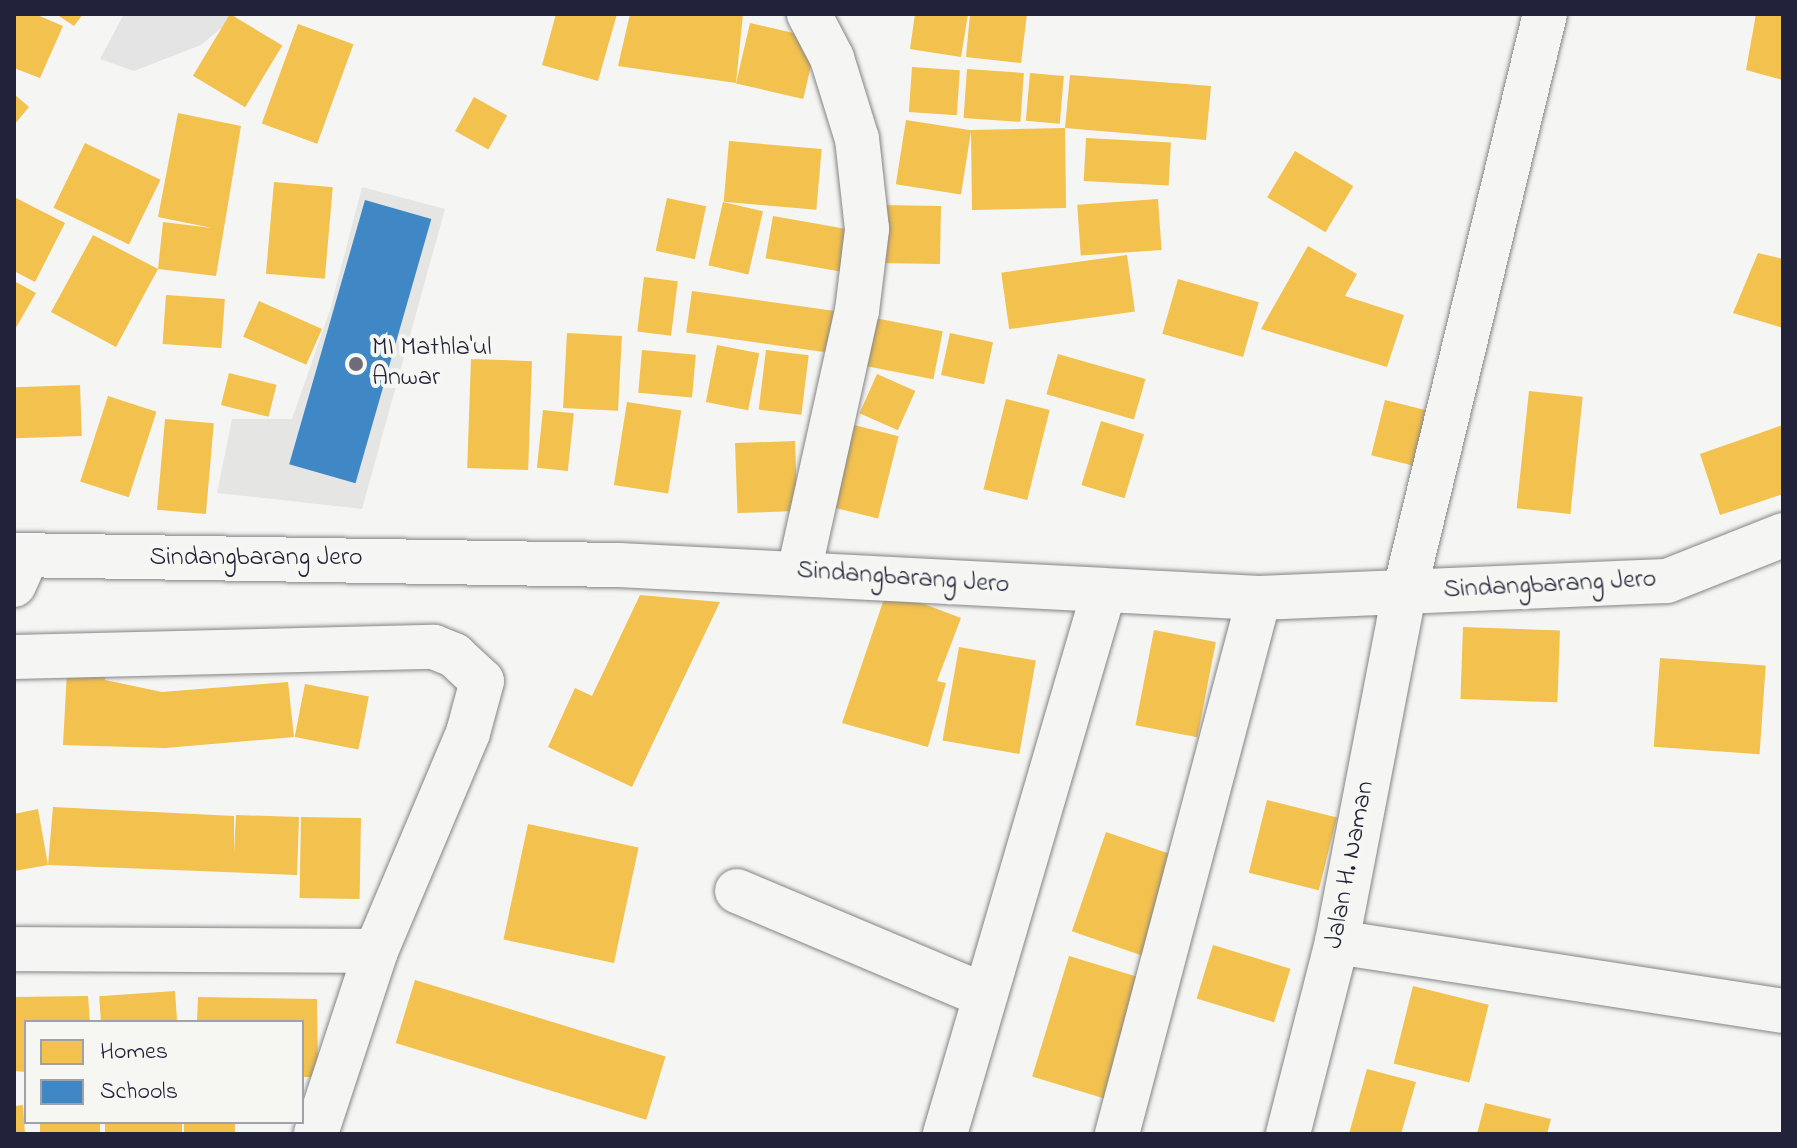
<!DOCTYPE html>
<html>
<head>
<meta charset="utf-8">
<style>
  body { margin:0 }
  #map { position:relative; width:1797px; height:1148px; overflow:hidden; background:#f5f5f3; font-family:"Indie Flower",sans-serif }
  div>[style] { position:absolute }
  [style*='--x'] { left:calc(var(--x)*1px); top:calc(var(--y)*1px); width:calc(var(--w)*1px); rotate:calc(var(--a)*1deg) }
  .built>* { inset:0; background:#e5e5e4 }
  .green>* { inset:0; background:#e4e4e4 }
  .homes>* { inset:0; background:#f2c14e; transform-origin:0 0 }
  .schools>* { inset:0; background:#3f88c5; transform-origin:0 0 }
  .roads { filter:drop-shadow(0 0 2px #858589) drop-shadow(0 0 2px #858589) }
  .street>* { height:44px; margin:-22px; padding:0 22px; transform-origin:22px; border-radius:22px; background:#f5f5f3 }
  .secondary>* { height:44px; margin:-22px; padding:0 22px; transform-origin:22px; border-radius:22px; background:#f5f5f3 }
  .dots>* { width:22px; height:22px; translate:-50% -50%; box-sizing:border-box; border:4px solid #f6f6f2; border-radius:50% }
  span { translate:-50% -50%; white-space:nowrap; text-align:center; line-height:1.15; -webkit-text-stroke:8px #f6f6f2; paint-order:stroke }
  .poi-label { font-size:26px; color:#22223b }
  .left { translate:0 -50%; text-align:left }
  .street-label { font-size:26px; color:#22223b }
  .frame { position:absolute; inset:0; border:16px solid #22223b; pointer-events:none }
  .legend { position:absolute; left:24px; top:1020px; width:280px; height:104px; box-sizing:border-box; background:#f6f6f2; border:2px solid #a1a1a9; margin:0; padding:10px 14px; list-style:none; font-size:24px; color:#22223b }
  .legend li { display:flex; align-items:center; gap:16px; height:40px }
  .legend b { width:40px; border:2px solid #a1a1a9 }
</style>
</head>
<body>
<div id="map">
  <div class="built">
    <i style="clip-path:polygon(362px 187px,445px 209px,362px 509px,217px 493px,232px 419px,292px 419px,330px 310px)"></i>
  </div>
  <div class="green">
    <i style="clip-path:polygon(124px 14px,238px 14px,201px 45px,134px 71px,100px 59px)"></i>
  </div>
  <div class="homes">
    <i style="clip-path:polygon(14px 14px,35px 14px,63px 26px,40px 78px,14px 68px)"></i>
    <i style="clip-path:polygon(56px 14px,83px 14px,74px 26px)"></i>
    <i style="left:230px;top:14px;width:61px;height:72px;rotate:31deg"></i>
    <i style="clip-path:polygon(556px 14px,617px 14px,598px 81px,542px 65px)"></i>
    <i style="clip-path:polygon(630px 14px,743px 14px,736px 83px,618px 66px)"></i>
    <i style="clip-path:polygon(915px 14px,968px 14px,961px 57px,910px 49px)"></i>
    <i style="clip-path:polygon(970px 14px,1027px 14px,1021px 63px,966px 57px)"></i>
    <i style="clip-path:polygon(1756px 14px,1783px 14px,1783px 80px,1746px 70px)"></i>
    <i style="left:750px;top:23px;width:69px;height:62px;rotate:13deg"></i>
    <i style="left:298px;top:24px;width:59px;height:106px;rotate:20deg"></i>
    <i style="left:912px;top:67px;width:48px;height:45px;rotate:4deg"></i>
    <i style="left:967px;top:69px;width:57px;height:49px;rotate:4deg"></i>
    <i style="left:1030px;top:73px;width:34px;height:48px;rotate:5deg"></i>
    <i style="clip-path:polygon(1070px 75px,1211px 86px,1206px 140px,1065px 128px,1066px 208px,972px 210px,971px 130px,1065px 128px)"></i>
    <i style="clip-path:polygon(14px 94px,29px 107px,14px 125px)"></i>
    <i style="left:474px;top:97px;width:38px;height:39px;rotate:29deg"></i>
    <i style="clip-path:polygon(178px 113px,241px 126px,216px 276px,158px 269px,116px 347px,51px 312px,93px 235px,158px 269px,163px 222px,212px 228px,158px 217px)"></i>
    <i style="left:906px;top:120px;width:66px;height:65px;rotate:9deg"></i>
    <i style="left:1086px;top:138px;width:85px;height:43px;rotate:3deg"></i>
    <i style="left:729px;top:141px;width:93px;height:61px;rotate:5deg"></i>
    <i style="left:85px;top:143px;width:84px;height:72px;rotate:26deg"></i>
    <i style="left:1295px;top:151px;width:68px;height:54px;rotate:31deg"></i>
    <i style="left:274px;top:182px;width:59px;height:92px;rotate:5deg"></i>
    <i style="clip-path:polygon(14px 197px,65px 223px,35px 282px,14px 271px)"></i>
    <i style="left:667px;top:198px;width:40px;height:54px;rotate:12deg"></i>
    <i style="left:1158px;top:199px;width:51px;height:81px;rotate:86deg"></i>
    <i style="left:723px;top:202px;width:41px;height:65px;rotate:13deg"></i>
    <i style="left:881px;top:205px;width:60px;height:58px;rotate:1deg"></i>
    <i style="left:773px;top:216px;width:76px;height:43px;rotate:10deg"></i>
    <i style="clip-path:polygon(1308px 246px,1357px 274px,1345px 296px,1404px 315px,1387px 367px,1261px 329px)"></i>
    <i style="clip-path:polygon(1758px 253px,1783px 259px,1783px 328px,1733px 313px)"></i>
    <i style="left:1127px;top:255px;width:57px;height:127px;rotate:82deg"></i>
    <i style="left:644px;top:277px;width:34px;height:55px;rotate:7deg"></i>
    <i style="left:1178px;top:279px;width:84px;height:57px;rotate:16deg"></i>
    <i style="clip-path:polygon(14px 281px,36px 293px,14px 331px)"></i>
    <i style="left:692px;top:291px;width:155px;height:42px;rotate:8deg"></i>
    <i style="left:166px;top:295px;width:59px;height:49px;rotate:4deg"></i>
    <i style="left:259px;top:301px;width:69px;height:39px;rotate:24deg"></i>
    <i style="left:875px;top:318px;width:69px;height:49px;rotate:11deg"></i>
    <i style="left:567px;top:333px;width:55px;height:75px;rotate:3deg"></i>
    <i style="left:950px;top:333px;width:44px;height:43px;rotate:12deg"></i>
    <i style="left:717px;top:345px;width:43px;height:58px;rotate:11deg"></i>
    <i style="left:642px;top:350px;width:54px;height:43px;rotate:5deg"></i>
    <i style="left:766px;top:350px;width:43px;height:60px;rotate:7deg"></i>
    <i style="left:1058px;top:354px;width:91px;height:42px;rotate:16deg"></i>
    <i style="left:471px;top:359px;width:61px;height:109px;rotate:2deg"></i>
    <i style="left:229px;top:373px;width:49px;height:33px;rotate:14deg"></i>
    <i style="left:877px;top:374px;width:42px;height:43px;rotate:24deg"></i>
    <i style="left:80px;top:385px;width:51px;height:66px;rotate:88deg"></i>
    <i style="left:1529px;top:391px;width:54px;height:118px;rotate:6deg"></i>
    <i style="left:108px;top:396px;width:51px;height:90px;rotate:18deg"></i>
    <i style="left:1006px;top:399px;width:45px;height:93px;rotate:14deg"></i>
    <i style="left:1385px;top:400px;width:57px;height:57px;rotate:14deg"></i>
    <i style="left:627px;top:402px;width:55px;height:84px;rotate:9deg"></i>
    <i style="left:543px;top:410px;width:31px;height:58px;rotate:6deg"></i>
    <i style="left:165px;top:419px;width:49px;height:91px;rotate:5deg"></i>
    <i style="left:1101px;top:421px;width:45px;height:67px;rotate:17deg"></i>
    <i style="left:854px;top:425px;width:46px;height:85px;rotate:14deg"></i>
    <i style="clip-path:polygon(1783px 425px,1783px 494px,1720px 515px,1700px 454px)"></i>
    <i style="left:795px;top:441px;width:70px;height:60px;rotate:88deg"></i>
    <i style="clip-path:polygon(887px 590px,961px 618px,937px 681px,946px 683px,928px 747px,842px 723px)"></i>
    <i style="clip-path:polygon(640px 595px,720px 602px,632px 787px,548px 747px,575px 688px,592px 696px)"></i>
    <i style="left:1463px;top:627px;width:97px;height:72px;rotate:2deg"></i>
    <i style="left:1154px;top:630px;width:63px;height:97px;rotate:11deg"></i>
    <i style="left:959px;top:647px;width:78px;height:95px;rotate:10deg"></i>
    <i style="left:1660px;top:658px;width:106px;height:89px;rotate:4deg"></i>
    <i style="clip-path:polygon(67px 671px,106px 672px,105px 680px,162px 692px,288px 682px,294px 737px,165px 748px,63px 745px)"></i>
    <i style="left:305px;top:684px;width:65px;height:54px;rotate:11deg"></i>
    <i style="left:1267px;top:800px;width:72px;height:75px;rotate:14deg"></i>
    <i style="clip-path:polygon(53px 807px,234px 816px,234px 853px,236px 815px,299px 817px,297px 875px,48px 865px)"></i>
    <i style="clip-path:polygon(38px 809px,48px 865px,14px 871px,14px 814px)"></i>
    <i style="left:301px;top:817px;width:60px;height:81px;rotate:1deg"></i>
    <i style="left:528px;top:824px;width:113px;height:118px;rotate:12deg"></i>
    <i style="left:1106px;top:832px;width:84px;height:105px;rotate:19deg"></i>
    <i style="left:1213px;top:945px;width:81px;height:56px;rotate:17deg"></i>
    <i style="left:1069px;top:956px;width:85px;height:126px;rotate:17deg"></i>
    <i style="left:415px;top:980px;width:262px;height:66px;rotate:17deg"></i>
    <i style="left:1413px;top:986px;width:78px;height:80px;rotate:14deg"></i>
    <i style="left:175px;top:991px;width:31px;height:76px;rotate:86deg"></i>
    <i style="clip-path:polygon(88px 996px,90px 1022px,26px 1022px,26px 1072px,14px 1071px,14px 997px)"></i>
    <i style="clip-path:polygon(198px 997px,317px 999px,318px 1077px,302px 1077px,302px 1022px,197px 1022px)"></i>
    <i style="clip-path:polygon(1367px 1069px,1416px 1082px,1401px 1134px,1349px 1134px)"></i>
    <i style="clip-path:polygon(1485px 1103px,1551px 1119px,1547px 1134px,1477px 1134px)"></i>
    <i style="clip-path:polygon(23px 1105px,25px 1134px,14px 1134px,14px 1106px)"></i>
    <i style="left:40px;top:1122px;width:60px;height:12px"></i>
    <i style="left:105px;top:1122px;width:77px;height:12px"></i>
    <i style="left:184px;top:1122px;width:51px;height:12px"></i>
  </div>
  <div class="schools">
    <i style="left:365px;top:200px;width:69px;height:275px;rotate:16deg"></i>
  </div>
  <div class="roads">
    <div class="street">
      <i style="--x:799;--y:572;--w:267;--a:-77.5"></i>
      <i style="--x:857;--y:311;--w:83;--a:-83"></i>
      <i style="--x:867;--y:229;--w:91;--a:-96.3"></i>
      <i style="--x:857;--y:139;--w:85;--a:-107.2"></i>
      <i style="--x:832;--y:58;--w:50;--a:-117.6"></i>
      <i style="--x:14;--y:585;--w:32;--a:-66"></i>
      <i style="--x:14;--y:657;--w:420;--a:-1.4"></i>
      <i style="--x:434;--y:647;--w:22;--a:22"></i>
      <i style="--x:454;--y:655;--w:38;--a:43"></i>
      <i style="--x:482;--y:681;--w:54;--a:105.1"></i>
      <i style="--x:468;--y:733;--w:237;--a:112.9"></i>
      <i style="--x:376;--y:951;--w:193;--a:108.2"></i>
      <i style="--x:737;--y:891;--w:269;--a:22.9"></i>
      <i style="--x:1337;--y:942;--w:451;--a:8.8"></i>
      <i style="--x:14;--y:949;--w:362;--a:0.3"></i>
      <i style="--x:945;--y:1134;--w:566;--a:-73.68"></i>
      <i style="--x:1117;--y:1134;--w:554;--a:-75.16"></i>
      <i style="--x:1288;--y:1134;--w:198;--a:-75.7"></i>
      <i style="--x:1337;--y:942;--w:354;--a:-79.1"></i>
      <i style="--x:1404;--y:594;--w:597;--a:-76.34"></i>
    </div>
    <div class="secondary">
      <i style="--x:14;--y:555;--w:605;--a:0.95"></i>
      <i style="--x:619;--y:565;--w:641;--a:2.95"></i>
      <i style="--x:1259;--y:598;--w:408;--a:-2.4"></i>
      <i style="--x:1667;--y:581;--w:125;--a:-21.6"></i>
    </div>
  </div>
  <div class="dots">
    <i style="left:356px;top:364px;background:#6c6c7b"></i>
  </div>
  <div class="poi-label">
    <span class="left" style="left:372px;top:364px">MI Mathla'ul<br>Anwar</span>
  </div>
  <div class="street-label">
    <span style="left:256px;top:559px">Sindangbarang Jero</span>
    <span style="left:903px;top:579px;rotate:4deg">Sindangbarang Jero</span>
    <span style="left:1550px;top:586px;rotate:-3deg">Sindangbarang Jero</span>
    <span style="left:1351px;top:865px;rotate:-79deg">Jalan H. Naman</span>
  </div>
  <div class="frame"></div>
  <ul class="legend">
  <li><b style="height:22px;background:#f2c14e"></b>Homes</li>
  <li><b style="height:22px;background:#3f88c5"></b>Schools</li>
  </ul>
</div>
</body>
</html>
